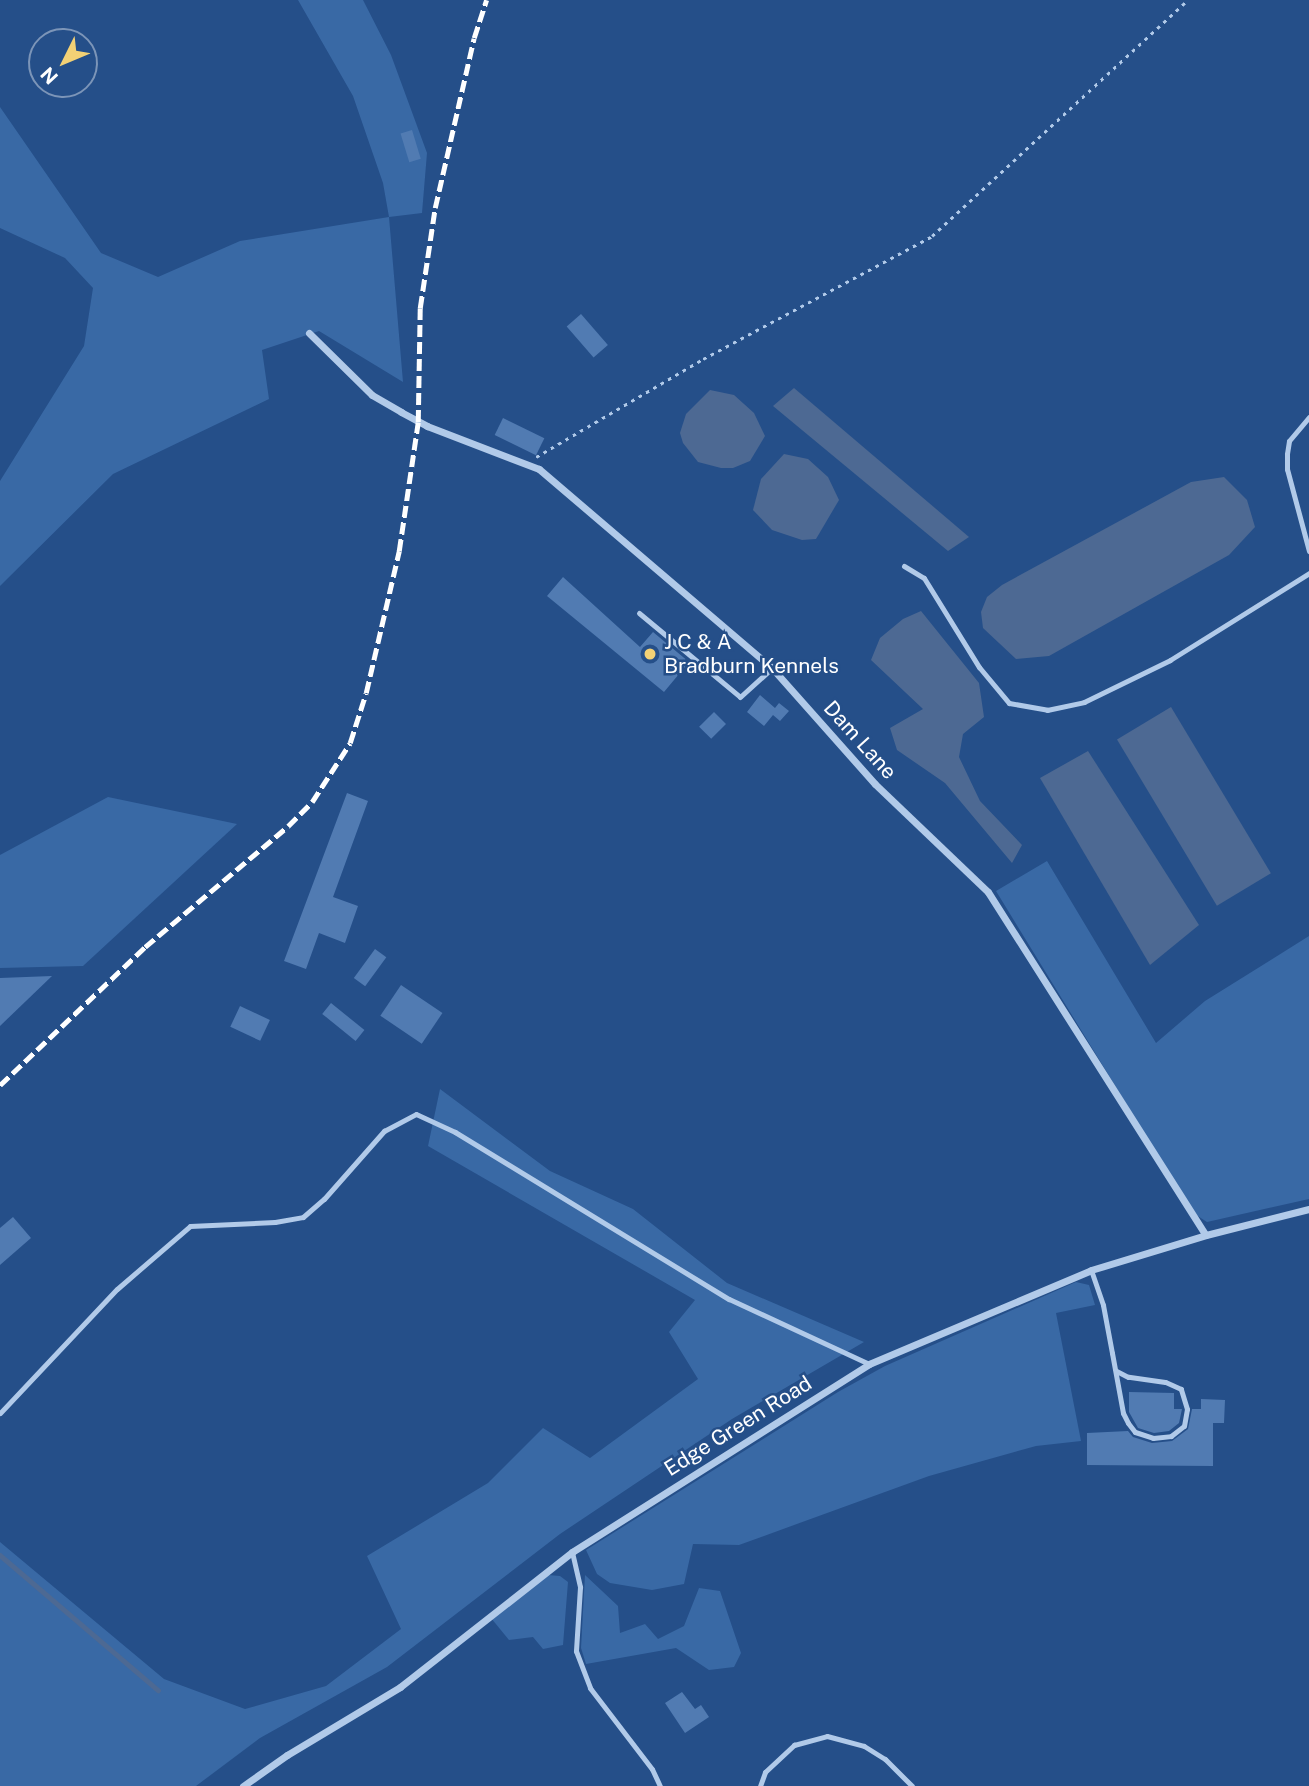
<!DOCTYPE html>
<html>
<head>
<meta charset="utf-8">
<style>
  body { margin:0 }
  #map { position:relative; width:1309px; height:1786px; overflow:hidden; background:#254f89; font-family:"Public Sans",sans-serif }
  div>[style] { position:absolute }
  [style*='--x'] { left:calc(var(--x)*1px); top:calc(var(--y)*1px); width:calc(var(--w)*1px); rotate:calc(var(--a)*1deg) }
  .green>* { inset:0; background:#3969a5 }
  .water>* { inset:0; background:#4d6993; transform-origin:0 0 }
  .stream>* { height:4.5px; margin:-2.25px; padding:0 2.25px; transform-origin:2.25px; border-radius:2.25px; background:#4d6993 }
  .building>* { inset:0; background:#517bb2; transform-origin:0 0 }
  .path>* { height:2.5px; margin-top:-1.25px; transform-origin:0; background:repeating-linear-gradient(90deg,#b1cae9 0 3.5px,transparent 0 8.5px) }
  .service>* { height:5px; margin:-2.5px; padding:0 2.5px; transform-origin:2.5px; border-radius:2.5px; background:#b1cae9 }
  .minor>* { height:7px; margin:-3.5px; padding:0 3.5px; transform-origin:3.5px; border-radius:3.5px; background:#b1cae9 }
  .rail>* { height:4.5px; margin-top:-2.25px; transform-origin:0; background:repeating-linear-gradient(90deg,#fff 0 12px,transparent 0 17px) }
  .dots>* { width:19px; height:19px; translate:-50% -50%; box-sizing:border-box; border:4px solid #254f89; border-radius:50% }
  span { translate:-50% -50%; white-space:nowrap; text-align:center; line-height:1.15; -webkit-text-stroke:5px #254f89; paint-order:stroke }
  .poi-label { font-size:21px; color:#fff }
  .left { translate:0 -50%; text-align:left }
  .street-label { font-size:21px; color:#fff }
  .north { position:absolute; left:28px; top:28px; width:70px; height:70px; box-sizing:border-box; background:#254f89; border:2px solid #7c95b8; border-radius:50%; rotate:227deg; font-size:19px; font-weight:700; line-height:28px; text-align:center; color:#fff }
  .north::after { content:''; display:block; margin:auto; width:24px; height:32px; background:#f3d175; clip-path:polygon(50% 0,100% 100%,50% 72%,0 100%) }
</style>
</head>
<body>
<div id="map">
  <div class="green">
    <i style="clip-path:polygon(298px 0,363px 0,391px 55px,427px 153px,422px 213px,389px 217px,403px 382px,319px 331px,262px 350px,269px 399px,113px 474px,0 586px,0 481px,84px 346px,93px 288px,65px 258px,0 228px,0 107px,101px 253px,158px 277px,240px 241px,389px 217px,383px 183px,353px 96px)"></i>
    <i style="clip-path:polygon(108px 797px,237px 824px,83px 966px,0 968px,0 855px)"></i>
    <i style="clip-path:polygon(1047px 861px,1156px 1043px,1205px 1001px,1309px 936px,1309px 1199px,1207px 1222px,1193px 1213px,996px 891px)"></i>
    <i style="clip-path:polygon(440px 1089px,550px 1171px,633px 1209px,727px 1283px,864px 1342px,732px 1419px,560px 1534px,387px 1667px,260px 1738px,196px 1786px,0 1786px,0 1542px,164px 1679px,245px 1709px,326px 1686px,401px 1629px,367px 1556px,488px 1483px,543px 1428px,590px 1458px,698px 1379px,669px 1332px,695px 1300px,428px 1146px)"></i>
    <i style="clip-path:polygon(1076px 1282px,1089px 1285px,1095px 1305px,1056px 1313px,1081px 1441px,1036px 1446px,929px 1476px,739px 1545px,693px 1544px,684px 1584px,652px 1590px,610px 1583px,597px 1574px,586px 1550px,838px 1392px,885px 1366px)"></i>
    <i style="clip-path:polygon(548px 1575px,560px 1576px,568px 1582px,563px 1645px,543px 1649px,533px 1637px,509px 1640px,491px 1618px)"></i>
    <i style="clip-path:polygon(585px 1575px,618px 1606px,620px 1633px,645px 1624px,658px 1639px,684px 1626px,699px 1588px,720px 1591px,741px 1653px,734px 1667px,709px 1670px,676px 1648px,586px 1664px,581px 1648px)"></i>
  </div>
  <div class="water">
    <i style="clip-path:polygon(794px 388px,969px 537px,948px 551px,773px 406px)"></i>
    <i style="clip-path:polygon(710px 390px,734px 395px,754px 413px,765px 436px,750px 461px,733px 468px,721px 468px,698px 462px,683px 443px,680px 433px,686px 414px)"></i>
    <i style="clip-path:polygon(784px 454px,808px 459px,828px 477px,839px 500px,816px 539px,802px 540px,772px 530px,753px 510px,761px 479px)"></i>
    <i style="clip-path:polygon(1224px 477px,1247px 500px,1255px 527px,1229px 555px,1049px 656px,1016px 659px,983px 628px,981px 612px,987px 597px,1002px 585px,1191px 482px)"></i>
    <i style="clip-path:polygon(921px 611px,979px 683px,984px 717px,963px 734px,959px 757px,980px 801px,1022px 845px,1012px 863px,945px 783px,897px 750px,890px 728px,923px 709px,871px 660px,880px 638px,903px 619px)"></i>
    <i style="left:1171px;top:707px;width:194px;height:63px;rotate:59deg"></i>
    <i style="clip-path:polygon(1088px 751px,1199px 925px,1150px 965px,1040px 778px)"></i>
  </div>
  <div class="stream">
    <i style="--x:0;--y:1555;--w:208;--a:40.5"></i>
  </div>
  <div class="building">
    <i style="left:412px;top:130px;width:30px;height:12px;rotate:73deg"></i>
    <i style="left:581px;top:314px;width:41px;height:19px;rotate:49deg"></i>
    <i style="left:503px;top:418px;width:46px;height:19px;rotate:26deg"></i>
    <i style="clip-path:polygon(563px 577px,640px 647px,653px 632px,689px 662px,664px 692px,547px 596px)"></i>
    <i style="clip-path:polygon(760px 695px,775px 708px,779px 703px,789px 711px,780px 721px,773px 715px,764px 726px,747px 712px)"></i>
    <i style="left:714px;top:712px;width:17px;height:21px;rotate:45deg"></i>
    <i style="clip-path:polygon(347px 793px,368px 801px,333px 897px,358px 906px,345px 943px,319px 933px,306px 969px,284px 961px)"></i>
    <i style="left:375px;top:949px;width:14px;height:36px;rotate:36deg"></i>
    <i style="clip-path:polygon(52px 976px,0 1026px,0 978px)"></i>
    <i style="left:401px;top:985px;width:50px;height:37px;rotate:34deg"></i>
    <i style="left:331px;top:1003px;width:43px;height:14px;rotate:39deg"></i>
    <i style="left:240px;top:1006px;width:33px;height:23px;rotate:25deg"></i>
    <i style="clip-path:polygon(13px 1217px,31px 1238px,0 1265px,0 1228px)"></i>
    <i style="clip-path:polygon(1129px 1392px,1174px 1393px,1174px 1409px,1182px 1409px,1179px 1423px,1169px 1431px,1154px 1433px,1138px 1428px,1129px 1412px)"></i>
    <i style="clip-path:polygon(1201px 1399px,1225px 1400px,1224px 1423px,1213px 1423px,1213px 1466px,1087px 1465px,1087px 1433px,1128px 1431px,1133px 1437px,1152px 1443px,1172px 1441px,1188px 1429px,1192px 1409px,1201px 1409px)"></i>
    <i style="clip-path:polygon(682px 1692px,695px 1709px,701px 1705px,709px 1717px,685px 1733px,665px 1703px)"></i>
  </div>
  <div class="path">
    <i style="--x:536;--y:457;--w:194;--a:-30.4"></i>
    <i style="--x:703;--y:359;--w:260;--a:-28.2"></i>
    <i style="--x:932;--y:236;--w:348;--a:-42.7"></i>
  </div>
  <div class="service">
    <i style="--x:1309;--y:417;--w:31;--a:130"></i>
    <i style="--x:1289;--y:441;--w:13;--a:99"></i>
    <i style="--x:1287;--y:454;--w:15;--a:90"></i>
    <i style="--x:1287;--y:469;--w:85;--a:75"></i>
    <i style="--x:904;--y:566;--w:23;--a:31"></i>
    <i style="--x:924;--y:578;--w:105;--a:58.3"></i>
    <i style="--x:979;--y:667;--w:47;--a:50.2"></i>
    <i style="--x:1009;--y:703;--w:39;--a:10"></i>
    <i style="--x:1047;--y:710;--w:38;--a:-12"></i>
    <i style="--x:1084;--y:702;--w:96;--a:-26"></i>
    <i style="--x:1170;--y:660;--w:164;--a:-32"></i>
    <i style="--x:639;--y:613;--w:131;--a:39.7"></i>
    <i style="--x:740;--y:697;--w:43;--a:-42.2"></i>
    <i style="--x:1091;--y:1270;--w:37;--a:71"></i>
    <i style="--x:1103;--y:1305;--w:49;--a:79.4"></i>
    <i style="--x:1112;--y:1353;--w:61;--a:79.6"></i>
    <i style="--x:1123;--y:1413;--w:11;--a:63"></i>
    <i style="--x:1128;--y:1423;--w:11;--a:52"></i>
    <i style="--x:1135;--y:1432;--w:19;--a:18"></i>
    <i style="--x:1153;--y:1438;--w:18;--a:-6"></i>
    <i style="--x:1171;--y:1436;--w:16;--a:-38"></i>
    <i style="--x:1184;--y:1426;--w:17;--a:-80"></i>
    <i style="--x:1187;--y:1409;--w:21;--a:-107"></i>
    <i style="--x:1181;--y:1389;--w:17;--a:-156"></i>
    <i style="--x:1165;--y:1382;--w:37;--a:-172"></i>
    <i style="--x:1128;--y:1377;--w:13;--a:-153"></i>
    <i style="--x:0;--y:1413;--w:170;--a:-46.7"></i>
    <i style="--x:117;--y:1289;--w:96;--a:-40.8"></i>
    <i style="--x:190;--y:1226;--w:85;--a:-2.7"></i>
    <i style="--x:275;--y:1222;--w:28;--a:-10"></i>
    <i style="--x:303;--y:1217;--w:28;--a:-41"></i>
    <i style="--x:324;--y:1199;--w:91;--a:-48.6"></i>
    <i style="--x:384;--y:1131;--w:36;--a:-28"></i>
    <i style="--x:416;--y:1114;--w:43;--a:24.8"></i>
    <i style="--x:455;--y:1132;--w:321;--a:31.4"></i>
    <i style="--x:729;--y:1299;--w:154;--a:24.9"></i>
    <i style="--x:572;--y:1552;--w:36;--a:77"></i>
    <i style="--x:580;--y:1587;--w:64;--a:93.6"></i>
    <i style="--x:576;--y:1651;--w:40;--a:69"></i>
    <i style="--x:590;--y:1688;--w:102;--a:52.6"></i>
    <i style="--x:652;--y:1769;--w:19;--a:65"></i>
    <i style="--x:760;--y:1786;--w:15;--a:-70"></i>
    <i style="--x:765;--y:1772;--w:40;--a:-43"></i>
    <i style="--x:794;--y:1745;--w:34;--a:-15"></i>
    <i style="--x:827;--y:1736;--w:38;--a:15"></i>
    <i style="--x:864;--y:1746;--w:25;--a:32"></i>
    <i style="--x:885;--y:1759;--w:38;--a:45"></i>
  </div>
  <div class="minor">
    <i style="--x:309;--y:333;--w:88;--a:44.5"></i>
    <i style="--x:372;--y:395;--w:34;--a:30"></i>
    <i style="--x:401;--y:412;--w:30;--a:28"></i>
    <i style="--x:427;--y:426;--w:120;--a:21"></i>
    <i style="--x:539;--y:469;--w:306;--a:40.5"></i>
    <i style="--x:772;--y:668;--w:155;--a:48.4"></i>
    <i style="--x:875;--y:784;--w:156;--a:43.7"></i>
    <i style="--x:988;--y:892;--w:406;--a:57.6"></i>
    <i style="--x:243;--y:1786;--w:54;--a:-35.2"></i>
    <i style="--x:287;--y:1755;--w:132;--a:-31"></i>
    <i style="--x:400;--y:1687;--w:219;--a:-38.1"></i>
    <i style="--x:572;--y:1552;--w:352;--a:-32.3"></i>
    <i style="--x:869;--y:1364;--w:241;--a:-22.9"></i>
    <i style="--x:1091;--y:1270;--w:120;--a:-16.9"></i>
    <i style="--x:1206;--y:1235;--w:106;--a:-14.2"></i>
  </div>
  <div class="rail">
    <i style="--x:0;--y:1085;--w:200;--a:-43.6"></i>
    <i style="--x:145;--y:947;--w:187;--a:-40.2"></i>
    <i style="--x:288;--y:826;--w:34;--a:-45"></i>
    <i style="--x:312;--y:802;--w:70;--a:-57.2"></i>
    <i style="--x:350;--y:743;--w:52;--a:-72.3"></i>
    <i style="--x:366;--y:693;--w:146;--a:-76.9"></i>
    <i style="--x:399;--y:551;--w:130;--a:-81.6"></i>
    <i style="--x:418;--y:422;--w:114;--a:-89"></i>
    <i style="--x:420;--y:308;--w:101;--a:-81.5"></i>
    <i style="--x:435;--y:208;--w:174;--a:-77.1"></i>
    <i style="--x:474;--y:38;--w:40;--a:-72"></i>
  </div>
  <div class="dots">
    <i style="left:650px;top:654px;background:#f3d175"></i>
  </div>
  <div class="poi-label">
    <span class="left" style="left:664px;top:654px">J C &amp; A<br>Bradburn Kennels</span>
  </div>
  <div class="street-label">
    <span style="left:860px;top:740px;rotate:48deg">Dam Lane</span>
    <span style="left:738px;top:1426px;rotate:-32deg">Edge Green Road</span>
  </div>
  <div class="north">N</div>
</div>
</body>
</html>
